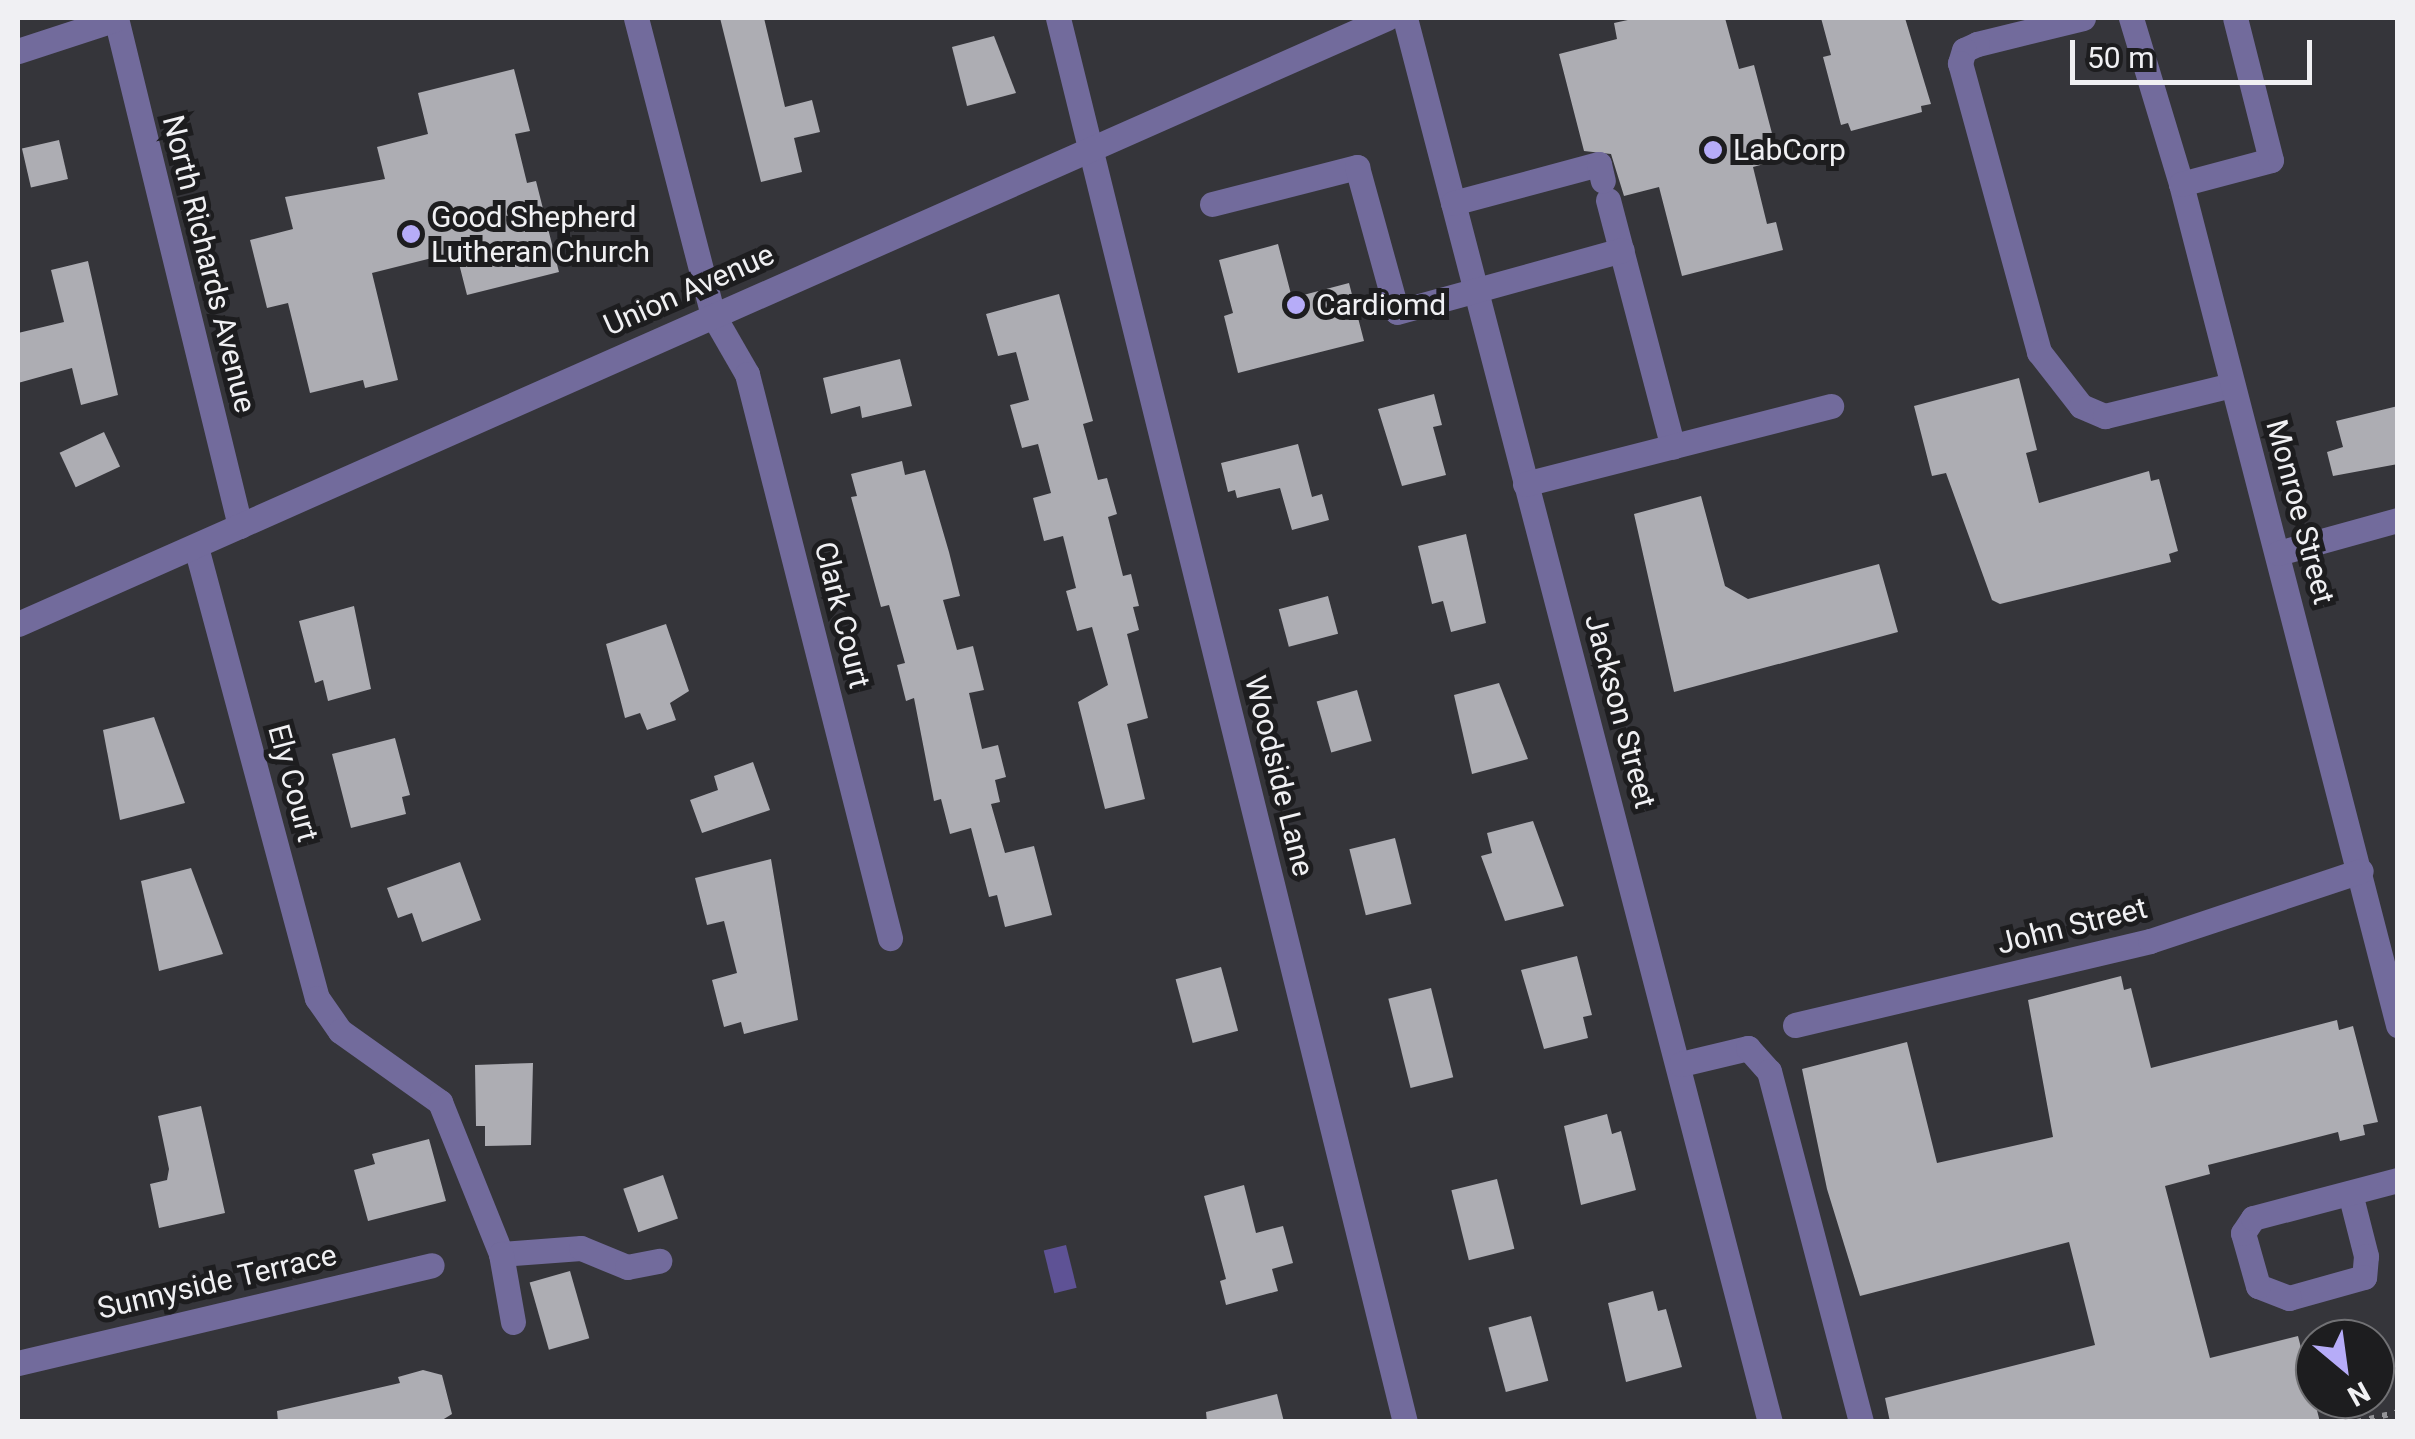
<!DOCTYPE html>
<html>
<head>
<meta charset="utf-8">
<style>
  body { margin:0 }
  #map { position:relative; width:2415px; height:1439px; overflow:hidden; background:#35353a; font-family:Roboto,sans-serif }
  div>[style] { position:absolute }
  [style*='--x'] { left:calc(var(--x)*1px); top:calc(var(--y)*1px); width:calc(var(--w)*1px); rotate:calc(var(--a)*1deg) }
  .water>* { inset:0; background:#5e5295; transform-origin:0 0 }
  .building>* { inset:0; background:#adadb3; transform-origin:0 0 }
  .path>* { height:6px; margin-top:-3px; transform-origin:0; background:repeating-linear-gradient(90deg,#939397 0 5px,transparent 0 13px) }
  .minor>* { height:25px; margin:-12.5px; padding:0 12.5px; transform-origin:12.5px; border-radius:12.5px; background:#726b9c }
  .dots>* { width:28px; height:28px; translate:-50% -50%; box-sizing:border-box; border:5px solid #1d1d1f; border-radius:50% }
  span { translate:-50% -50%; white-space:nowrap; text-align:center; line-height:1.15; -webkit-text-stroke:10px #1d1d1f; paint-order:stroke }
  .poi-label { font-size:30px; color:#f0f0f3 }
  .left { translate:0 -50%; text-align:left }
  .street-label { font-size:30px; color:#f0f0f3 }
  .frame { position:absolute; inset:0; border:20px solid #f0f0f3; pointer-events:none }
  .north { position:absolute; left:2295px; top:1319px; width:100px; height:100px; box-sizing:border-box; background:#1d1d1f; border:2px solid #717174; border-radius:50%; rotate:151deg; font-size:28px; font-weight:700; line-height:40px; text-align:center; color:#f0f0f3 }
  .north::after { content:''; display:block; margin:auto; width:35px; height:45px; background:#b6acf8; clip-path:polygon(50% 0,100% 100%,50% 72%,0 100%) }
  .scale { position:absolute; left:2070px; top:40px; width:242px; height:45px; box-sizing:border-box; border:5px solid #f0f0f3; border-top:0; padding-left:12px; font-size:30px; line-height:35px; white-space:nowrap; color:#f0f0f3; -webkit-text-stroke:8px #1d1d1f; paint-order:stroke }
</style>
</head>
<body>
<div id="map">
  <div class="water">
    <i style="left:1066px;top:1245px;width:44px;height:23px;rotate:76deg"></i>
  </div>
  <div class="building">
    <i style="clip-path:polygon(720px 18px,764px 18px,785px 107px,812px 100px,820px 132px,794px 138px,802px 172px,761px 182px)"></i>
    <i style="clip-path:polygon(1637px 18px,1725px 18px,1739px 69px,1754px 65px,1779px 160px,1753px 167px,1767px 224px,1776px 222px,1783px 250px,1682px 276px,1659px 187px,1624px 196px,1611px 154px,1584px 151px,1559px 54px,1617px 39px,1614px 23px)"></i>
    <i style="clip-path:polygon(1821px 18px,1905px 18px,1931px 104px,1921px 106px,1922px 112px,1851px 131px,1848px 123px,1841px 125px,1823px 57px,1831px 55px)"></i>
    <i style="clip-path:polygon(994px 36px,1016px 93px,967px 106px,952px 47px)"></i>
    <i style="clip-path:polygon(514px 69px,530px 131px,515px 134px,527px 183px,536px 181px,559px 272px,467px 295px,456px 252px,372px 273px,398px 380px,365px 388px,363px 380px,310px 393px,288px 303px,267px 308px,250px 240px,293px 229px,285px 197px,385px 179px,377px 147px,428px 134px,418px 93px)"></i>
    <i style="left:59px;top:140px;width:40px;height:38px;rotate:77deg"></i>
    <i style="clip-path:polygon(1278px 244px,1292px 298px,1349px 283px,1364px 341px,1238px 373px,1224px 316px,1233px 313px,1219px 260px)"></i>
    <i style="clip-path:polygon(88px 261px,118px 395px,81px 405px,72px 368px,18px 383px,18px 333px,64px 322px,51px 270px)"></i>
    <i style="clip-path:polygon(1059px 294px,1093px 421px,1083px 424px,1098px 480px,1107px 478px,1117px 514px,1108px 517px,1123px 576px,1131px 574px,1139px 606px,1133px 607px,1139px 630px,1127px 634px,1148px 718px,1127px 724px,1145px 799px,1105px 809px,1078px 702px,1108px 685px,1092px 627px,1077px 631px,1066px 591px,1076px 588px,1063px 536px,1044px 541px,1033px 498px,1051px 493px,1038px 444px,1022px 448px,1010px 405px,1029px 400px,1016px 352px,998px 356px,986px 314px)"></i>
    <i style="clip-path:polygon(900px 359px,912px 406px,862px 418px,860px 406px,831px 414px,823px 378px)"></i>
    <i style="clip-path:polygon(2019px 378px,2037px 450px,2026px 453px,2039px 503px,2149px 471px,2151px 481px,2159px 479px,2178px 551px,2169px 554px,2171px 562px,2000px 604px,1992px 600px,1946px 473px,1932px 476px,1914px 406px)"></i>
    <i style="clip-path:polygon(1434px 394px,1442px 425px,1433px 427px,1446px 475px,1402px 486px,1378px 409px)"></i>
    <i style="clip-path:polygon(2398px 406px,2398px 464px,2333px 476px,2327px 452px,2343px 447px,2336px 421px)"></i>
    <i style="left:104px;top:432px;width:38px;height:49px;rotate:65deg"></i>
    <i style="clip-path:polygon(1298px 444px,1312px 497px,1322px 494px,1329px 520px,1292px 530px,1280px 488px,1237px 498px,1235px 490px,1228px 492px,1221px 463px)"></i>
    <i style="clip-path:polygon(902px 461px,905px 475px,925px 470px,949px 552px,960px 596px,943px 600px,957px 650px,973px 646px,984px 690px,969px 693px,982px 749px,998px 745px,1006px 777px,995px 780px,1000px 802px,991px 804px,1005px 853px,1034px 846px,1052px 915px,1005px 927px,997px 895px,989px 897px,971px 828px,950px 834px,941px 799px,934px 801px,914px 698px,906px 701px,897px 665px,905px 663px,889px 605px,881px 607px,851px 497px,857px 496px,851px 474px)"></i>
    <i style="clip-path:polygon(1701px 496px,1725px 586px,1748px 599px,1879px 564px,1898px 632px,1674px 692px,1634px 514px)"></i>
    <i style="clip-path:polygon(1466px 534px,1486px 623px,1451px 632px,1443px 601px,1432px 604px,1418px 546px)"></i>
    <i style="left:1328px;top:596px;width:39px;height:51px;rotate:75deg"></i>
    <i style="clip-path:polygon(354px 606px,371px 689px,328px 701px,323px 680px,315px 683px,299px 621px)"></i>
    <i style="clip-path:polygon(666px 624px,689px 691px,670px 703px,676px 720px,647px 730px,640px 713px,625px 718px,606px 644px)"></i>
    <i style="clip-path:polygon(1499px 683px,1528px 759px,1472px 774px,1454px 695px)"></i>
    <i style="left:1357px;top:690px;width:53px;height:42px;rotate:74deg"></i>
    <i style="clip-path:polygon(154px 717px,185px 803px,120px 820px,103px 730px)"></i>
    <i style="clip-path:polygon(395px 738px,410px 795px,402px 797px,406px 814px,351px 828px,332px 754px)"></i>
    <i style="clip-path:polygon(753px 762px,770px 810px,702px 833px,690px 800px,718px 790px,714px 776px)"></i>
    <i style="clip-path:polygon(1533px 821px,1564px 906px,1505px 921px,1481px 856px,1492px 853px,1487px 833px)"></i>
    <i style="left:1395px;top:838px;width:68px;height:47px;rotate:76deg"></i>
    <i style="clip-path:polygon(771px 859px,798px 1020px,744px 1034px,741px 1022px,724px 1027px,712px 980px,737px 973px,724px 921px,707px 925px,695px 878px)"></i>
    <i style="clip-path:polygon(460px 862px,481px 920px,422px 942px,412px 913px,398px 918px,387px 888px)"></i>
    <i style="clip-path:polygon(191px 868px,223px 954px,159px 971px,141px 881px)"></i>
    <i style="clip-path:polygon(1577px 956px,1592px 1015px,1583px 1017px,1588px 1038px,1544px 1049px,1521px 970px)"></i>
    <i style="left:1221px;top:967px;width:66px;height:47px;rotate:75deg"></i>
    <i style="clip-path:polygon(2121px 976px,2124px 990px,2131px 988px,2151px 1068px,2337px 1020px,2339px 1030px,2353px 1026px,2378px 1122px,2363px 1125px,2365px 1135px,2340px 1141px,2338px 1132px,2208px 1165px,2210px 1174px,2165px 1186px,2210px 1358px,2298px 1336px,2320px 1422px,1890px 1422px,1885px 1398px,2095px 1345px,2082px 1293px,2069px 1242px,1860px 1296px,1827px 1189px,1802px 1069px,1907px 1042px,1937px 1163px,2053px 1137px,2028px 1000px)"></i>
    <i style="left:1431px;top:988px;width:92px;height:44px;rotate:76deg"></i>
    <i style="clip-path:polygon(533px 1063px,531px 1145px,485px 1146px,485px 1126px,476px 1126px,475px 1065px)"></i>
    <i style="clip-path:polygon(201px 1106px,225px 1213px,159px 1228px,150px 1184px,167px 1180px,169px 1169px,158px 1116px)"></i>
    <i style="clip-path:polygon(1607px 1114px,1612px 1134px,1621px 1131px,1636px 1190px,1581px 1205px,1564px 1126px)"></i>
    <i style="clip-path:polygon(429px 1139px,446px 1201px,368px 1221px,354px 1170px,375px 1164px,372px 1154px)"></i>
    <i style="left:663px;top:1175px;width:46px;height:42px;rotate:71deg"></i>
    <i style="left:1497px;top:1179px;width:72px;height:47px;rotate:76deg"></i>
    <i style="clip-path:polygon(1244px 1185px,1256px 1233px,1283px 1226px,1293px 1263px,1272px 1269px,1278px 1291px,1226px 1305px,1220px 1281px,1226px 1279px,1204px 1196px)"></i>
    <i style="left:570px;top:1271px;width:70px;height:42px;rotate:74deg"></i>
    <i style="clip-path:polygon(1653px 1291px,1658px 1311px,1666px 1309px,1682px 1367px,1626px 1382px,1608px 1303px)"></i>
    <i style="left:1531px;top:1316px;width:67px;height:44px;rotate:75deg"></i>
    <i style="clip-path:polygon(423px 1370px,442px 1375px,452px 1414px,439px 1422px,278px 1422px,277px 1411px,400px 1383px,398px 1377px)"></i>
    <i style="clip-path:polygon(1277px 1394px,1284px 1422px,1207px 1422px,1206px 1412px)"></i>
  </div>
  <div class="path">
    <i style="--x:2357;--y:1422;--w:42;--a:-13.7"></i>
  </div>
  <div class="minor">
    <i style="--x:116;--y:18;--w:523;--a:76.28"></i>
    <i style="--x:636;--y:18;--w:307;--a:75.5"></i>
    <i style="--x:713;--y:315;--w:68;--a:60"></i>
    <i style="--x:747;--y:374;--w:582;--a:75.77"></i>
    <i style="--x:1058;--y:18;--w:1446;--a:76.12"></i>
    <i style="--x:1405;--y:18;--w:1451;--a:75.43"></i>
    <i style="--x:2083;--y:18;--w:109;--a:166.2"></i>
    <i style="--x:1977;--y:44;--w:14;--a:155"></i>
    <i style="--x:1964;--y:50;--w:14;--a:107"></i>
    <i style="--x:1960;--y:63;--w:300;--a:74.7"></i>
    <i style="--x:2039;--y:352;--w:68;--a:52.1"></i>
    <i style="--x:2081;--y:406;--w:26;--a:23"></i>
    <i style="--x:2105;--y:416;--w:131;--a:-13.7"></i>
    <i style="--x:2131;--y:18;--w:173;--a:73.2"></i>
    <i style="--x:2181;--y:184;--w:869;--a:75.53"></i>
    <i style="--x:18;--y:51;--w:103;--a:-18.1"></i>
    <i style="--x:2181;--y:184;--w:93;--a:-14.9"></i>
    <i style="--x:2271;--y:160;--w:146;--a:-104.2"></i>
    <i style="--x:1608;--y:200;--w:255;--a:75.3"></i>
    <i style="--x:1453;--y:203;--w:151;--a:-15"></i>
    <i style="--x:1599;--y:164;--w:17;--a:77"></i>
    <i style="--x:1212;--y:204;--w:150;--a:-14.3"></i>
    <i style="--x:1357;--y:167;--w:150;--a:74.6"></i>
    <i style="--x:1397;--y:312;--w:233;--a:-15.4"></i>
    <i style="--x:1525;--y:484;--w:316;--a:-14.3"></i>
    <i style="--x:196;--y:547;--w:467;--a:75"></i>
    <i style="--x:317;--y:998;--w:40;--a:55.1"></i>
    <i style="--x:340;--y:1031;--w:123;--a:35.4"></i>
    <i style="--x:440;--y:1102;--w:164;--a:68.1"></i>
    <i style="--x:501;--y:1254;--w:80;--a:-4.3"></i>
    <i style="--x:581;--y:1248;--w:50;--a:22.4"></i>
    <i style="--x:627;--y:1267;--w:33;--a:-11"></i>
    <i style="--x:2278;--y:553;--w:124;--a:-15.4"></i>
    <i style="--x:18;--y:624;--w:1497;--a:-23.88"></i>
    <i style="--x:1795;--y:1025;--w:365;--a:-13.3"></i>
    <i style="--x:2150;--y:941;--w:222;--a:-18.4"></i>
    <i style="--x:1681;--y:1064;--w:69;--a:-13.4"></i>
    <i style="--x:1748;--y:1048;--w:31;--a:48"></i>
    <i style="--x:1769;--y:1071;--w:363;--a:75.3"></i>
    <i style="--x:2350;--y:1193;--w:65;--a:75.7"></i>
    <i style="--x:2366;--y:1256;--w:21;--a:95"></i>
    <i style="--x:2364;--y:1277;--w:78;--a:164.4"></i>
    <i style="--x:2289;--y:1298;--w:33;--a:-159"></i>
    <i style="--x:2258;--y:1286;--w:55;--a:-105.8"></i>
    <i style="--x:2243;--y:1233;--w:18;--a:-56"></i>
    <i style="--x:2253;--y:1218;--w:150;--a:-14.7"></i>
    <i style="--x:501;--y:1254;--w:69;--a:80"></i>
    <i style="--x:18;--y:1363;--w:425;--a:-13.3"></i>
  </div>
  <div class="dots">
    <i style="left:1713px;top:150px;background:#b6acf8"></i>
    <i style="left:411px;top:234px;background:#b6acf8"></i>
    <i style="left:1296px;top:305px;background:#b6acf8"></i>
  </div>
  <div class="poi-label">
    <span class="left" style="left:1733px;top:150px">LabCorp</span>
    <span class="left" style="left:431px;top:234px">Good Shepherd<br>Lutheran Church</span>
    <span class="left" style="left:1316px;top:305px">Cardiomd</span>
  </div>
  <div class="street-label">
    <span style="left:209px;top:264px;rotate:76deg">North Richards Avenue</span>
    <span style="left:689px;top:290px;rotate:-24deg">Union Avenue</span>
    <span style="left:2300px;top:512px;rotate:75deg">Monroe Street</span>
    <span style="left:842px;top:615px;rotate:76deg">Clark Court</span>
    <span style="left:1620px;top:711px;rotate:75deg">Jackson Street</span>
    <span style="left:1279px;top:776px;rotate:76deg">Woodside Lane</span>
    <span style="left:293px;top:783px;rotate:75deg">Ely Court</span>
    <span style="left:2072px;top:926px;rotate:-14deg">John Street</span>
    <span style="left:217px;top:1282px;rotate:-13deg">Sunnyside Terrace</span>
  </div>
  <div class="frame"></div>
  <div class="north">N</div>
  <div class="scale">50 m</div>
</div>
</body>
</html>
